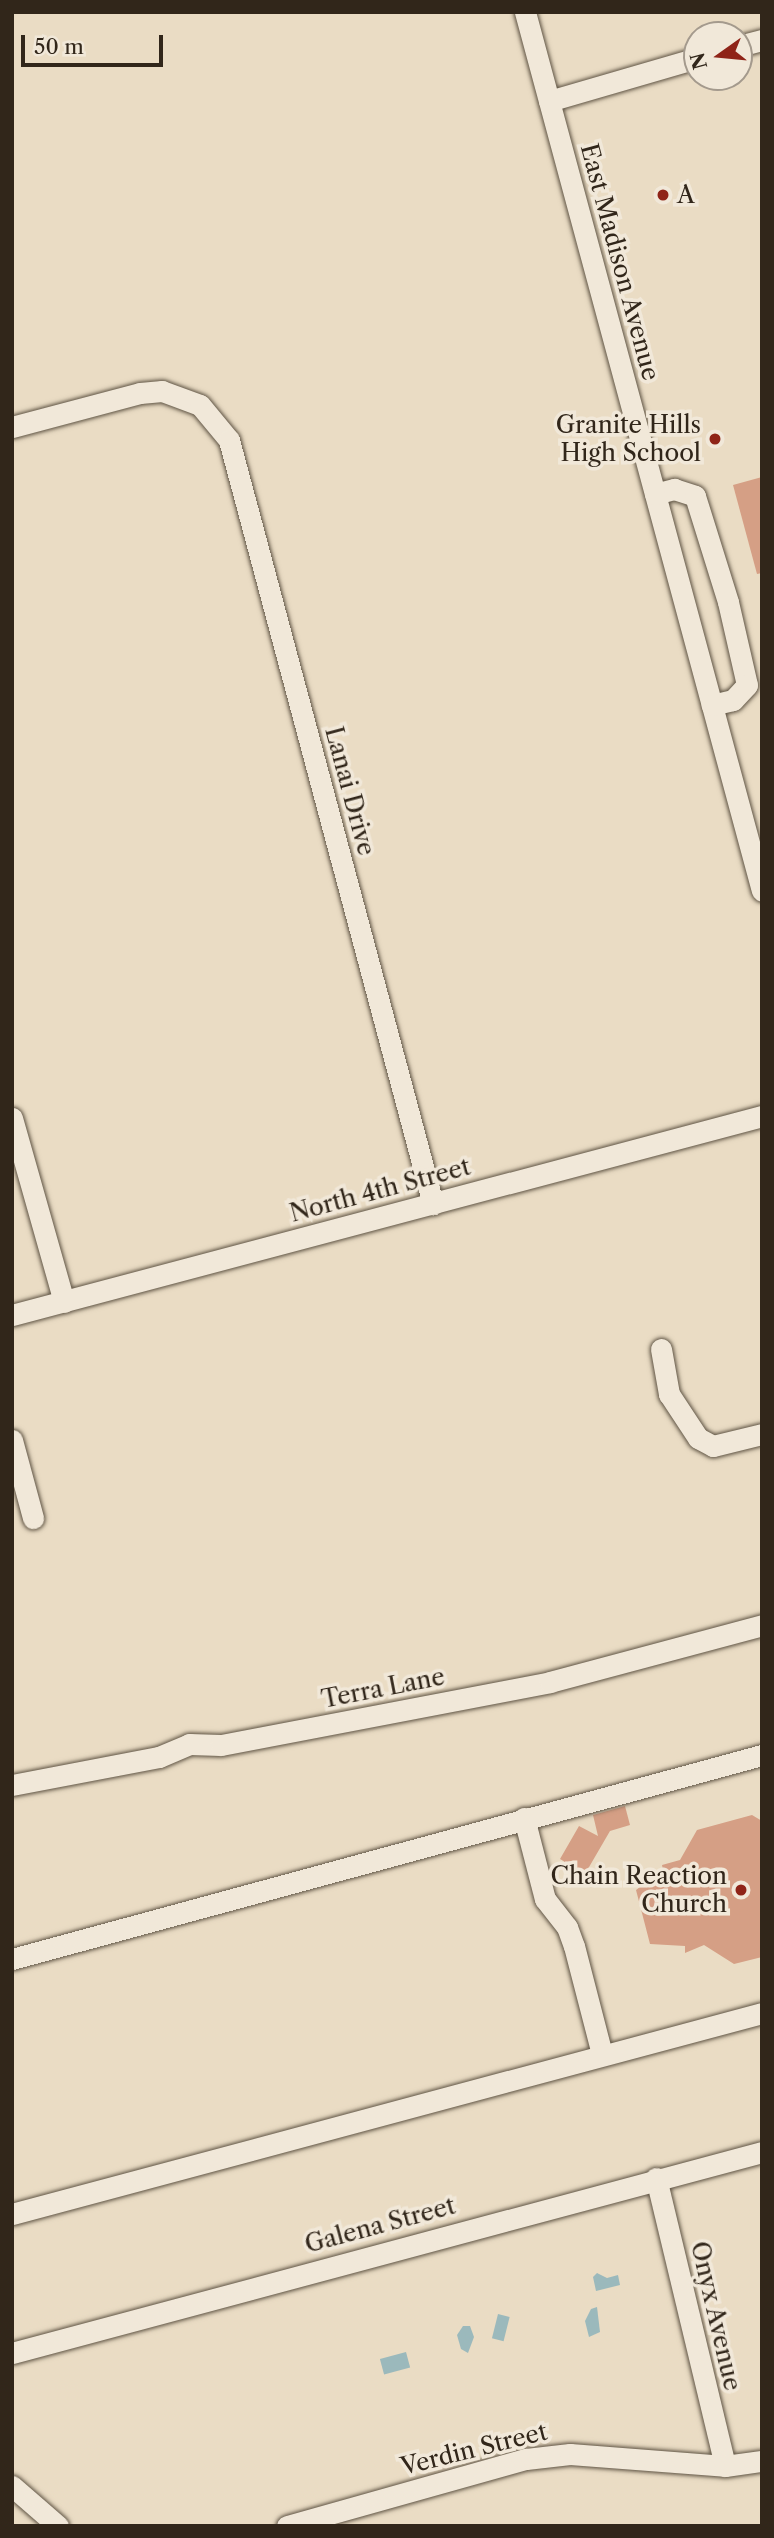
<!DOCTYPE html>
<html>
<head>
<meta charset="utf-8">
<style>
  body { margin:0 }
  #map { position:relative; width:774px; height:2538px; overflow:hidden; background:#eadcc4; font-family:"Libre Caslon Text",serif }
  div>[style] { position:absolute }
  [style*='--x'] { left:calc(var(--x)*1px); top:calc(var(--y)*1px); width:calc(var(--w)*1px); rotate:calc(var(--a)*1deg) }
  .water>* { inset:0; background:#9bb9bc; transform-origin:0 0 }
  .building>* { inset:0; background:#d59f85 }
  .roads { filter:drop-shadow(0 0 2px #5f5444) drop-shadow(0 0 2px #5f5444) }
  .minor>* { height:21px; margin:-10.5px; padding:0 10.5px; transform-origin:10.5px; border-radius:10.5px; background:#f1e8d9 }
  .dots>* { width:19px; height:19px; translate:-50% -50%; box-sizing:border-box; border:4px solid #f1e8d9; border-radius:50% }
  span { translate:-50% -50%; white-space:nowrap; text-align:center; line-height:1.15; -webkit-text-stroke:7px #f1e8d9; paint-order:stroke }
  .poi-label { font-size:24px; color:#31261a }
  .left { translate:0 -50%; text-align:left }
  .right { translate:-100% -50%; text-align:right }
  .street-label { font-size:24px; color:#31261a }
  .frame { position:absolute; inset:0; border:14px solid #31261a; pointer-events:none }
  .north { position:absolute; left:683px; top:21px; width:70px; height:70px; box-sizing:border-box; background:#f1e8d9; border:2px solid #a49a8d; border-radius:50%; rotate:255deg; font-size:19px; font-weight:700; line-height:28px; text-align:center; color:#31261a }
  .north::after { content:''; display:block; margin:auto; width:24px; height:32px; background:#8f2418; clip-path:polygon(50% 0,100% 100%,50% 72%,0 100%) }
  .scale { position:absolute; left:21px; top:35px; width:142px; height:32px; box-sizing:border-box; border:4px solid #31261a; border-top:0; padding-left:9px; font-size:21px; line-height:24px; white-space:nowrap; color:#31261a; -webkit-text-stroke:5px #f1e8d9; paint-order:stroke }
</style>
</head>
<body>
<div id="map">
  <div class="water">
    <i style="clip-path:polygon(597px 2273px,607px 2278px,618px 2275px,620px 2285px,596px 2291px,593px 2277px)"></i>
    <i style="clip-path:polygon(597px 2307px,600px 2332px,589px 2337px,585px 2321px,591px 2309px)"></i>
    <i style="left:498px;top:2314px;width:12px;height:25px;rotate:14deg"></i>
    <i style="clip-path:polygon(463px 2326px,470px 2326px,474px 2337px,468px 2353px,461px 2349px,457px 2335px)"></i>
    <i style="left:406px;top:2352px;width:16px;height:27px;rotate:75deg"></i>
  </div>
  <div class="building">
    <i style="clip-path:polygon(762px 477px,762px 573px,757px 574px,733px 485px)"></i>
    <i style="clip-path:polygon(625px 1806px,630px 1825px,610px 1831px,585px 1874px,560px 1859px,579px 1826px,598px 1836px,593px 1815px)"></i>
    <i style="clip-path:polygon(752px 1815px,762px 1821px,762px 1957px,734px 1964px,704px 1945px,685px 1953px,685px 1946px,650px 1944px,636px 1890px,663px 1870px,662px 1865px,680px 1860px,697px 1830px)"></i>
  </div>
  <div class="roads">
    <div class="minor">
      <i style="--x:525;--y:12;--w:910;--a:74.91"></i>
      <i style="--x:739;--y:46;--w:24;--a:-15"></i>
      <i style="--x:549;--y:101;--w:154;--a:-16.2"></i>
      <i style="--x:12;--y:427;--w:132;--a:-14.9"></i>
      <i style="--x:140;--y:393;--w:22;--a:-5"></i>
      <i style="--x:162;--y:391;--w:40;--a:20.2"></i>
      <i style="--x:200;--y:405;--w:45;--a:50.4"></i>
      <i style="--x:229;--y:440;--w:791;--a:75.05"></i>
      <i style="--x:655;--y:494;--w:20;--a:-15"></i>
      <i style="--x:674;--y:489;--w:22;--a:18"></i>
      <i style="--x:695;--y:496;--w:111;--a:72.7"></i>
      <i style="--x:728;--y:602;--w:85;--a:77.1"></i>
      <i style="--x:747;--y:685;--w:21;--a:133"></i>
      <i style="--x:733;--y:700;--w:22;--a:167"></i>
      <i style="--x:12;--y:1118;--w:191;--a:74.2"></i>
      <i style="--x:12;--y:1315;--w:776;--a:-14.86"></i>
      <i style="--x:661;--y:1349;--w:46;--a:79.9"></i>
      <i style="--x:669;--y:1394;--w:53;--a:56.6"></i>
      <i style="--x:698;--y:1438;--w:17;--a:28"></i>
      <i style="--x:713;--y:1446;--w:50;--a:-13.8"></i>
      <i style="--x:12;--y:1440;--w:81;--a:74.9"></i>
      <i style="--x:12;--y:1785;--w:150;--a:-10.8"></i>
      <i style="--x:159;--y:1757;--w:33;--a:-23"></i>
      <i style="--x:189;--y:1744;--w:32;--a:2"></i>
      <i style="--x:221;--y:1745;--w:335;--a:-10.8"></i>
      <i style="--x:550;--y:1682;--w:220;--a:-15"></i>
      <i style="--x:524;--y:1818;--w:84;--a:75.5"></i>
      <i style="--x:545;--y:1899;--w:36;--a:52"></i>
      <i style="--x:567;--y:1927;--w:20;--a:70"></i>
      <i style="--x:574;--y:1946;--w:112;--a:75.5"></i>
      <i style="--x:12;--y:1959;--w:777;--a:-15.22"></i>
      <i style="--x:656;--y:2178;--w:296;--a:76.5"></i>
      <i style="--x:12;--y:2214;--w:776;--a:-15"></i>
      <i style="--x:12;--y:2353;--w:776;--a:-15"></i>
      <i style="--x:12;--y:2486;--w:61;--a:41"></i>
      <i style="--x:287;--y:2526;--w:248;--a:-15.7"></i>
      <i style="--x:526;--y:2459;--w:44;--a:-6.5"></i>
      <i style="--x:570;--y:2454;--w:155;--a:4.4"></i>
      <i style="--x:725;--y:2466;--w:37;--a:-8"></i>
    </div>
  </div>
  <div class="dots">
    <i style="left:663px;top:195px;background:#8f2418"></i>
    <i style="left:715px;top:439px;background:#8f2418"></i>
    <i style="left:741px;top:1890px;background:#8f2418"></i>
  </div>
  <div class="poi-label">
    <span class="left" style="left:677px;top:195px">A</span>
    <span class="right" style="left:701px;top:439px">Granite Hills<br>High School</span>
    <span class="right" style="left:727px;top:1890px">Chain Reaction<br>Church</span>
  </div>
  <div class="street-label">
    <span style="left:620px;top:262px;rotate:75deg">East Madison Avenue</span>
    <span style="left:350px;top:791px;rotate:75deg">Lanai Drive</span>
    <span style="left:380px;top:1190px;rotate:-15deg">North 4th Street</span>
    <span style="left:383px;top:1688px;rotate:-11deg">Terra Lane</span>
    <span style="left:380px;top:2225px;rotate:-15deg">Galena Street</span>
    <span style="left:716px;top:2316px;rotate:77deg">Onyx Avenue</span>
    <span style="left:474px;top:2449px;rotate:-14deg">Verdin Street</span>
  </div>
  <div class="frame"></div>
  <div class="north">N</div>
  <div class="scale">50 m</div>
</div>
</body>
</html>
